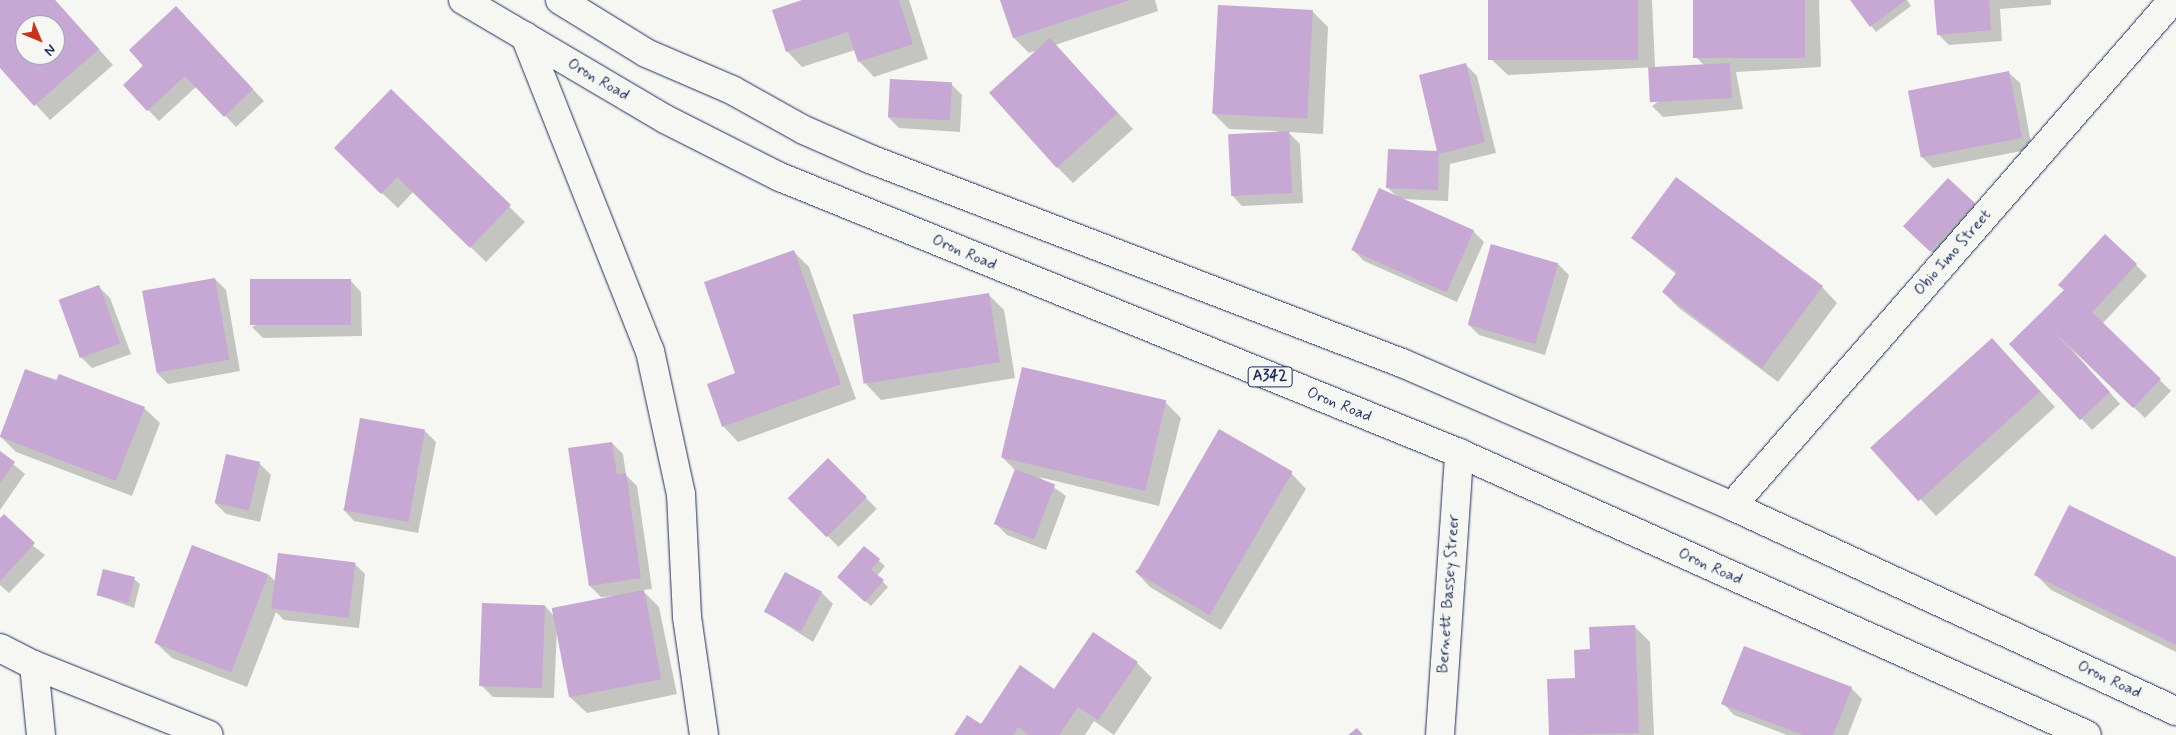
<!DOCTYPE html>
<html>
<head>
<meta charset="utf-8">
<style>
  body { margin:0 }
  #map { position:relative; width:2176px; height:735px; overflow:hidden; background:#f6f6f2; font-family:Mynerve,sans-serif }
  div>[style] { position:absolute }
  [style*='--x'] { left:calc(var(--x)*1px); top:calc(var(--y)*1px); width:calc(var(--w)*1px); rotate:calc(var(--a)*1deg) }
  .shadow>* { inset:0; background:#0003; transform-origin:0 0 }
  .building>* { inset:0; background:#c7a7d3; transform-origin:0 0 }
  .roads { filter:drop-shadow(0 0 1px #1b2f5e) drop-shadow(0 0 1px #1b2f5e) }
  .minor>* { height:28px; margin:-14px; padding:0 14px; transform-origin:14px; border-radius:14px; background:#f6f6f2 }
  .tertiary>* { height:28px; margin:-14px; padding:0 14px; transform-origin:14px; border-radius:14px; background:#f6f6f2 }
  .trunk>* { height:28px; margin:-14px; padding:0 14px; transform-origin:14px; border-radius:14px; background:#f6f6f2 }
  span { translate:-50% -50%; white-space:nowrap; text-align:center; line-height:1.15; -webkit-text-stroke:4px #f6f6f2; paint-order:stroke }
  .shield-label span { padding:1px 4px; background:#f6f6f2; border:1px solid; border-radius:4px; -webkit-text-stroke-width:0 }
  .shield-label { font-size:15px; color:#1b2f5e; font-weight:700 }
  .street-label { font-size:16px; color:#1b2f5e }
  .north { position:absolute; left:15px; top:15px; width:50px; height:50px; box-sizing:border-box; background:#f6f6f2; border:1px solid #9ea6b7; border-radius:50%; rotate:135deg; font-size:14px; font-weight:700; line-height:20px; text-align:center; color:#1b2f5e }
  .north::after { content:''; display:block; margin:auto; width:18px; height:22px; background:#c8321e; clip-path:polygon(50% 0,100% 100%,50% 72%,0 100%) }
</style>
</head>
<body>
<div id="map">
  <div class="shadow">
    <i style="clip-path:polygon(evenodd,0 0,55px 0,113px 65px,50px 120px,0 66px,0 0,25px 25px,55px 25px,55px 55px,25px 55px,25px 25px)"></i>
    <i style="clip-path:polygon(806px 0,909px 0,928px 59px,874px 77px,859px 61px,855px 50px,802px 67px,787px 51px)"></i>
    <i style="clip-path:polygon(1001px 0,1155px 0,1158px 11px,1055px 45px,1133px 129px,1073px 183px,1058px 168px,1038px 50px,1029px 53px,1014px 38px)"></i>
    <i style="clip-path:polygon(1489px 0,1652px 0,1655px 67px,1508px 75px,1492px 60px)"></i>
    <i style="clip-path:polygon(1694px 0,1819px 0,1821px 67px,1736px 72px,1743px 109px,1663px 117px,1652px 106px,1706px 67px,1696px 57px)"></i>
    <i style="clip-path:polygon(1851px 0,1907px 0,1911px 6px,1876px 32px)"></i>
    <i style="clip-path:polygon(1935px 0,2051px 0,2051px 5px,2000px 9px,2002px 41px,1949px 45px,1938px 34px)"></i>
    <i style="clip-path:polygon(1313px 12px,1328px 27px,1323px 134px,1288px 132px,1300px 144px,1303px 203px,1242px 206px,1231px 194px,1278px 131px,1229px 129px,1213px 113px)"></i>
    <i style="clip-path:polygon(187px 19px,264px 101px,236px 127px,197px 86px,159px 121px,124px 85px)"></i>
    <i style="clip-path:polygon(1466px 65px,1477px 76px,1496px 153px,1450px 164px,1448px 201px,1400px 199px,1473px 231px,1484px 242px,1457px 302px,1364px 261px,1353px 250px,1398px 198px,1387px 187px,1439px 152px)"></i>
    <i style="clip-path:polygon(2008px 72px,2020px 83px,2032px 149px,1933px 168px,1922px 157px)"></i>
    <i style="clip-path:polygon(951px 84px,962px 95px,960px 132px,899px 128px,888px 117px)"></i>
    <i style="clip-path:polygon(391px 91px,525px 222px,486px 262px,414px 191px,398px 208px,351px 164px)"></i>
    <i style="clip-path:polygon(1948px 180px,1985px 215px,1942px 261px,1916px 237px)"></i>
    <i style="clip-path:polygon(1632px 238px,1822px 287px,1837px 303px,1778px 382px,1679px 308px,1663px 292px,1676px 274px)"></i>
    <i style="clip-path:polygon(1492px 245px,1558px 264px,1569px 275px,1545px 355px,1479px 335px,1468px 324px)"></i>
    <i style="clip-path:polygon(794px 252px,809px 267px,856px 399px,738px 442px,723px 426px,737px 374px)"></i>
    <i style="clip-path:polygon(2136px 265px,2147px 276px,2102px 324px,2171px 391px,2145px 418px,2063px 339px,2120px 404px,2092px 430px,2011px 344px)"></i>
    <i style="clip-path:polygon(215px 279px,226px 290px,240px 371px,168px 384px,157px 373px)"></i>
    <i style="clip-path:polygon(350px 280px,361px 292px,362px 336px,263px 338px,252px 327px)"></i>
    <i style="clip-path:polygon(99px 287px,110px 298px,131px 354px,92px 368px,81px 357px)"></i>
    <i style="clip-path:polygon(989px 295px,1004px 310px,1015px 378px,881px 400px,866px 384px)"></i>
    <i style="clip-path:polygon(2007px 355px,2055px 407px,1936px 516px,1873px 448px)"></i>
    <i style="clip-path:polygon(26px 370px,144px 408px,160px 423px,132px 496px,16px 452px,0 436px)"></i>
    <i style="clip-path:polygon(1165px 402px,1181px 418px,1159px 506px,1039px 477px,1066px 496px,1046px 550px,1007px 535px,996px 524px,1016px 471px,1002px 457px)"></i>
    <i style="clip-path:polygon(425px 431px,436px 442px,418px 533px,354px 521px,343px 509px)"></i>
    <i style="clip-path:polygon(612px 443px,623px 454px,626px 475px,637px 486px,652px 589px,642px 590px,659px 607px,677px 694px,587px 713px,571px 698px,557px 627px,554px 698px,493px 697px,482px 686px,545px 606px,554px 616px,622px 596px,601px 597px,590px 586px)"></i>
    <i style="clip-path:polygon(0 453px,25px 474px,0 510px)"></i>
    <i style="clip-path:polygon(227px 455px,260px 464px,271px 475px,260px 522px,226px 514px,215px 503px)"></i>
    <i style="left:828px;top:460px;width:69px;height:54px;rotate:45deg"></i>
    <i style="clip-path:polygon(1291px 473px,1306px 489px,1221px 630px,1150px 587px,1135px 571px)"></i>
    <i style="clip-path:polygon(0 520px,45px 555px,9px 593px,0 585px)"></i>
    <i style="clip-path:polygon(865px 548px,885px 566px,877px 576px,888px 587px,871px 606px,844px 583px)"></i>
    <i style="clip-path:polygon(2176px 559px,2176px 652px,2051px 590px,2036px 575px)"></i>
    <i style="clip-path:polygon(354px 563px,365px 574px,359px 628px,284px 620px,276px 612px,247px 687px,172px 658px,156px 643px,269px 575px,276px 582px)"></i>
    <i style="clip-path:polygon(134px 579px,140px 584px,134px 608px,98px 595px)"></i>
    <i style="clip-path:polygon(822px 593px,833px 604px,813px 642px,766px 612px)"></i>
    <i style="clip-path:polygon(1634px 626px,1650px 642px,1654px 735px,1550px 735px,1548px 680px,1577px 679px,1592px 651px)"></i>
    <i style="clip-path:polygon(1137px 663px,1152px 678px,1114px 735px,1094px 721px,1085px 735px,955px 735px,1055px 690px)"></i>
    <i style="clip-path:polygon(1851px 688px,1862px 699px,1848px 735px,1787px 735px,1734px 715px,1723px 703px)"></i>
  </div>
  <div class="building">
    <i style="clip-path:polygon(evenodd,0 0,55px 0,99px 49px,34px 106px,0 68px,0 0,25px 25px,55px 25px,55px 55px,25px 55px,25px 25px)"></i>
    <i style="clip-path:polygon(802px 0,899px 0,913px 44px,858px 62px,848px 32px,786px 52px,772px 10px)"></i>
    <i style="clip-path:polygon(1000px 0,1130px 0,1013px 38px)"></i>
    <i style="left:1488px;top:0;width:150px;height:60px"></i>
    <i style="left:1693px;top:0;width:112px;height:58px"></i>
    <i style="clip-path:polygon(1850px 0,1906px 0,1870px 27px)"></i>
    <i style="clip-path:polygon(1934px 0,1989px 0,1991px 30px,1937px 35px)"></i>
    <i style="left:1218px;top:5px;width:95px;height:109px;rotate:3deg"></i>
    <i style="clip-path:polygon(176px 6px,253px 89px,224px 117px,185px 76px,147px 111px,123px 85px,143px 66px,129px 50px)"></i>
    <i style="left:1050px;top:38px;width:101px;height:82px;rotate:48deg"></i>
    <i style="clip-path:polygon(1466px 63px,1485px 142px,1439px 154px,1438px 190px,1386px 188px,1388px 149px,1437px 151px,1419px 75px)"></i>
    <i style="left:1730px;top:63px;width:35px;height:82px;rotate:87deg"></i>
    <i style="left:2009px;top:71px;width:68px;height:103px;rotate:79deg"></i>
    <i style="left:890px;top:79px;width:62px;height:38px;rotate:3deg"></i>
    <i style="clip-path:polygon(391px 89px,511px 205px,470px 248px,397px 177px,381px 194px,334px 148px)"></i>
    <i style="left:1289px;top:131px;width:62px;height:61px;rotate:87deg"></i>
    <i style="clip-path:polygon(1676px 177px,1823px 286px,1762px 368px,1662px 292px,1677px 272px,1631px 238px)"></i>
    <i style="left:1948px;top:178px;width:37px;height:66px;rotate:43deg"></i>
    <i style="left:1379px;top:188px;width:104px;height:68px;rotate:24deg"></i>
    <i style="clip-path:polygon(2105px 234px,2137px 264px,2092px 312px,2161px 379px,2133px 408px,2048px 326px,2110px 392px,2080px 420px,2009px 344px,2064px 290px,2058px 285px)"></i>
    <i style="left:1491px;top:244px;width:70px;height:84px;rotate:16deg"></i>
    <i style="clip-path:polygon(794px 250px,841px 384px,722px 427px,707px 384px,735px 373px,704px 282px)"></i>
    <i style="left:215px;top:278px;width:83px;height:74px;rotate:80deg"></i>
    <i style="left:351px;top:279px;width:46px;height:101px;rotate:90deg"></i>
    <i style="left:99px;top:285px;width:62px;height:43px;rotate:70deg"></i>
    <i style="left:989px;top:293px;width:70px;height:138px;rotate:81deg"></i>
    <i style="left:1992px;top:338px;width:72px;height:164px;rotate:48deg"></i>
    <i style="left:1022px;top:367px;width:148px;height:93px;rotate:13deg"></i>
    <i style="clip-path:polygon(25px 369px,56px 381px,59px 374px,145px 407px,116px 481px,0 437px)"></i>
    <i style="left:360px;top:418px;width:66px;height:94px;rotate:10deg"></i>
    <i style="left:1219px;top:429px;width:85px;height:166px;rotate:30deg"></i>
    <i style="clip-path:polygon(612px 442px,617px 475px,626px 473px,641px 578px,589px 586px,568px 448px)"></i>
    <i style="clip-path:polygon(0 451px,15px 462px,0 483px)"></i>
    <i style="left:226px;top:454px;width:35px;height:50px;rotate:13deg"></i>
    <i style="left:828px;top:458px;width:55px;height:57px;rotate:45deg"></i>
    <i style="left:1015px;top:469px;width:43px;height:59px;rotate:21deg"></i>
    <i style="clip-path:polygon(2069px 505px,2176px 557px,2176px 645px,2034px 575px)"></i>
    <i style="clip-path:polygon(4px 514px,35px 543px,0 581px,0 518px)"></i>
    <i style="left:192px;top:545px;width:82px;height:105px;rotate:21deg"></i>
    <i style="clip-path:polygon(864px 546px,880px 559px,871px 570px,884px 580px,865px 602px,837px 577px)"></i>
    <i style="left:278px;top:553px;width:78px;height:56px;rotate:7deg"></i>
    <i style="left:103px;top:569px;width:33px;height:27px;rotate:14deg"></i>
    <i style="left:785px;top:572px;width:42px;height:45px;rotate:28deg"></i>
    <i style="left:644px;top:590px;width:91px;height:94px;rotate:79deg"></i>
    <i style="left:482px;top:603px;width:63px;height:83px;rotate:2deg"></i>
    <i style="clip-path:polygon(1635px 625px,1639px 733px,1549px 735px,1547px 679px,1575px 678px,1574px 650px,1590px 649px,1589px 627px)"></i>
    <i style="clip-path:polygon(1093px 632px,1138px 662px,1098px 720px,1078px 707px,1059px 735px,1029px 735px,1018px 727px,1013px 735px,954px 735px,967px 715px,981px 724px,1020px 665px,1054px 689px)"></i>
    <i style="clip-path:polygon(1744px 646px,1852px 687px,1833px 735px,1803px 735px,1721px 704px)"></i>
    <i style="clip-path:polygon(1357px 728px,1363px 735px,1348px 735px)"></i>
  </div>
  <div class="roads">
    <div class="minor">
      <i style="--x:525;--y:36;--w:339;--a:68.4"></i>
      <i style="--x:650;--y:351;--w:146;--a:77.8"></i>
      <i style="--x:681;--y:494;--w:123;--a:87.2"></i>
      <i style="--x:687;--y:617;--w:119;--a:81.8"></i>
      <i style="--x:0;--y:648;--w:38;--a:27"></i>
      <i style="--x:34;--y:665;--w:70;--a:84.3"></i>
      <i style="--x:34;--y:665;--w:188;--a:21.8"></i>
      <i style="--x:1440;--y:735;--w:283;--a:-86.1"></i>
    </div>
    <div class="tertiary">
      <i style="--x:1732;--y:506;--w:671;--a:-48.93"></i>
    </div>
    <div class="trunk">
      <i style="--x:463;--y:0;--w:234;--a:30.5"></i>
      <i style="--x:665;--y:119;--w:129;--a:26.8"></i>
      <i style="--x:780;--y:177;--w:733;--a:22.12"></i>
      <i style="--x:1459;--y:453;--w:688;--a:24.18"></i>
      <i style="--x:560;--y:0;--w:101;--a:31.6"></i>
      <i style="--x:646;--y:53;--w:94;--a:23.3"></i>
      <i style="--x:732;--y:90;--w:82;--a:29.1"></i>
      <i style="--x:804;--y:130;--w:72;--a:23.7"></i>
      <i style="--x:870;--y:159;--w:570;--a:20.98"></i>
      <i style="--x:1402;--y:363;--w:360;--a:23.4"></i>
      <i style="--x:1732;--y:506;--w:489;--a:24.8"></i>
    </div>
  </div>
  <div class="shield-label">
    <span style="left:1270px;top:377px">A342</span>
  </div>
  <div class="street-label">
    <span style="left:598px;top:80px;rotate:30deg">Oron Road</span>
    <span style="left:964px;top:253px;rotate:23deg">Oron Road</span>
    <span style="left:1953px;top:253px;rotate:-49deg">Obio Imo Street</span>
    <span style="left:1339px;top:405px;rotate:22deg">Oron Road</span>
    <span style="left:1710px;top:567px;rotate:24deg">Oron Road</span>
    <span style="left:1449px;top:594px;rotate:-86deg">Bernett Bassey Streer</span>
    <span style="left:2109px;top:680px;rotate:25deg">Oron Road</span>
  </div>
  <div class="north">N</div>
</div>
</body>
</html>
